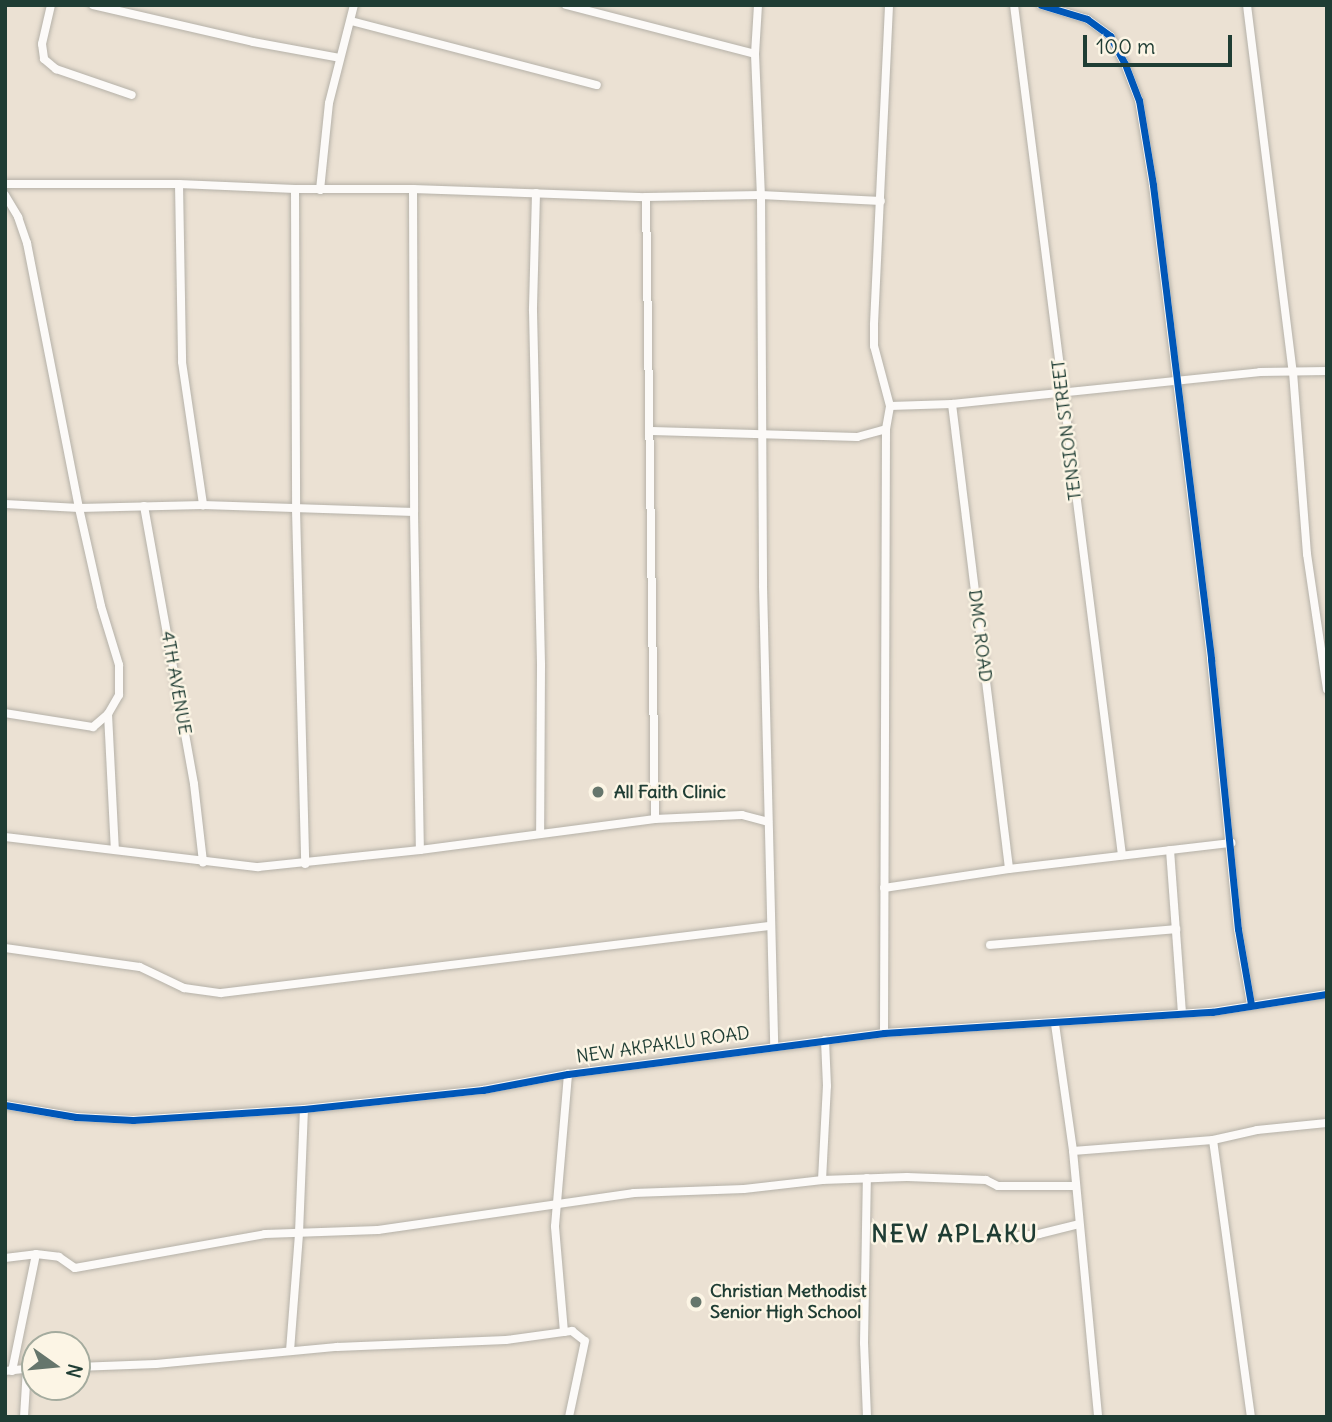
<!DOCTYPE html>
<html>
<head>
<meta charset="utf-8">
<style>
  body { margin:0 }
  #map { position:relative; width:1332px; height:1422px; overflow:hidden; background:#ebe1d3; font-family:Delius,sans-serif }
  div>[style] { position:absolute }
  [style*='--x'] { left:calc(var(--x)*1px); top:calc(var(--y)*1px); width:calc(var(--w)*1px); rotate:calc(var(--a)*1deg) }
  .roads { filter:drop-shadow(0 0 2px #b5b1a8) drop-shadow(0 0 2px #b5b1a8) }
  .street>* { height:8px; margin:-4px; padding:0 4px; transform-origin:4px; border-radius:4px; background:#fcfaf8 }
  .cycleway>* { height:7px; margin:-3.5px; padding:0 3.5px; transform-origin:3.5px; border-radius:3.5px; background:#0057b8 }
  .dots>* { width:19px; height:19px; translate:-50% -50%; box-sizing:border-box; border:4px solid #fcf5e5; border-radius:50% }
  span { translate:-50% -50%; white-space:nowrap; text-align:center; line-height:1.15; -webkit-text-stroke:5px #fcf5e5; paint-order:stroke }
  .street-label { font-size:18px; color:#1f3d34 }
  .poi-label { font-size:18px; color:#1f3d34; font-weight:700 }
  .left { translate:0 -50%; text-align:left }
  .district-label { font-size:24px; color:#1f3d34; font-weight:700; letter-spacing:2px }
  .frame { position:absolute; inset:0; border:7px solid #1f3d34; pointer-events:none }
  .north { position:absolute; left:21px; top:1331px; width:70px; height:70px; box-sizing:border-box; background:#fcf5e5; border:2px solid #a4ab9e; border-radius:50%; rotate:105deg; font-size:19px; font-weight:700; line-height:28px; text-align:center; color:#1f3d34 }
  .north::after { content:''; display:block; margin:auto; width:24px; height:32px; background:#66766c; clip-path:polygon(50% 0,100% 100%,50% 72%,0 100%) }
  .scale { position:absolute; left:1083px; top:35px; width:149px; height:32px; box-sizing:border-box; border:4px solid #1f3d34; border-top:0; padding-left:9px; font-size:21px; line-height:24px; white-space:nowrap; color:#1f3d34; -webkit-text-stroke:5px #fcf5e5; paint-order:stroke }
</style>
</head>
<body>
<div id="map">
  <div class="roads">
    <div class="street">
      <i style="--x:51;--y:5;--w:40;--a:103"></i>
      <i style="--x:42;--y:44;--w:15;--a:82"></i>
      <i style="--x:44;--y:59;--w:16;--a:40"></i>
      <i style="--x:56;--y:69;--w:80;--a:18.9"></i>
      <i style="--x:93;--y:5;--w:164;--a:13"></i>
      <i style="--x:253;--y:42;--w:88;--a:10.4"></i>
      <i style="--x:566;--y:5;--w:195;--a:14.5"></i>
      <i style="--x:758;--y:5;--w:49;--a:93.5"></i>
      <i style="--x:755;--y:54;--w:141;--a:87.6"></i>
      <i style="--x:761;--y:195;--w:391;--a:89.7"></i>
      <i style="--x:763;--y:586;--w:460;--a:88.6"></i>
      <i style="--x:1014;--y:5;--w:857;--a:82.76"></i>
      <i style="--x:1041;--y:5;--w:48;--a:16.9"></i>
      <i style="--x:1087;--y:19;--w:29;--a:36"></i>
      <i style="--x:1110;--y:36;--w:32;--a:62"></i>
      <i style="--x:1125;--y:64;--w:39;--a:69"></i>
      <i style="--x:1139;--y:100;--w:86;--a:80.6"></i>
      <i style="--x:1153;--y:185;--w:478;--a:83"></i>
      <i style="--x:1211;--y:659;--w:271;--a:84.3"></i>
      <i style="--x:1238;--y:929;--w:76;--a:80.2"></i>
      <i style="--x:1247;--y:5;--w:370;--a:82.9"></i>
      <i style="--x:1293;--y:372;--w:183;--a:85.6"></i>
      <i style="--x:1307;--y:554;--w:137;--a:81.6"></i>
      <i style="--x:351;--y:21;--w:254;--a:14.6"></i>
      <i style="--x:5;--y:184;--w:174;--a:0"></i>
      <i style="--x:179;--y:184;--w:116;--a:2.5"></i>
      <i style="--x:295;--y:189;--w:118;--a:0"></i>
      <i style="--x:413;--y:189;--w:233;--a:2"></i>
      <i style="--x:646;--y:197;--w:115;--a:-1"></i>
      <i style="--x:761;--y:195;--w:120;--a:2.9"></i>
      <i style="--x:179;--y:184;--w:178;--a:89"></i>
      <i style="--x:182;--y:362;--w:145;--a:81.6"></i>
      <i style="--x:295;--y:189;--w:321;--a:89.8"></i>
      <i style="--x:296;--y:510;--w:354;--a:88.5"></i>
      <i style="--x:413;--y:189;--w:323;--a:89.8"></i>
      <i style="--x:414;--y:512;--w:338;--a:89"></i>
      <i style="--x:320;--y:190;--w:87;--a:-84.1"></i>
      <i style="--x:329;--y:103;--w:101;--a:-75.7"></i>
      <i style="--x:536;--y:193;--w:118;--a:91.5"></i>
      <i style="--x:533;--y:311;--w:355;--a:88.7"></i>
      <i style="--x:541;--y:666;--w:167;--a:90.3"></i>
      <i style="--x:5;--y:195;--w:26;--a:59"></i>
      <i style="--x:18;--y:217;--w:28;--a:71"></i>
      <i style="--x:27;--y:243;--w:270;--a:78.9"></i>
      <i style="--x:79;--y:508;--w:100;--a:77.3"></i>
      <i style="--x:101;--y:606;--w:62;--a:73"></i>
      <i style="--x:119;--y:665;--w:30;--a:90"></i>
      <i style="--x:119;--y:695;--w:22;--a:120"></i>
      <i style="--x:108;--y:714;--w:20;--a:139"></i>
      <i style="--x:93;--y:727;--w:89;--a:-171"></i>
      <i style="--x:646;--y:197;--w:622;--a:89.17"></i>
      <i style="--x:952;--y:404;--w:468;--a:83"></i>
      <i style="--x:890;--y:406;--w:62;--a:-1.8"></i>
      <i style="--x:952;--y:404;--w:310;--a:-5.9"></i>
      <i style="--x:1260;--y:372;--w:67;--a:-0.9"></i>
      <i style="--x:652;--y:431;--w:205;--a:1.7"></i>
      <i style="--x:857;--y:437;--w:30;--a:-15"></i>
      <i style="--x:5;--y:504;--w:74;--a:3.1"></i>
      <i style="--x:79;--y:508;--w:124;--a:-1.4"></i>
      <i style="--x:203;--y:505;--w:211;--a:1.9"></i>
      <i style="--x:144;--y:506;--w:282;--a:79.8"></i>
      <i style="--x:194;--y:784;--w:79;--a:83.4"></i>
      <i style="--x:108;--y:714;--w:136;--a:87.1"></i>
      <i style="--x:5;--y:837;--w:255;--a:6.8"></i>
      <i style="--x:258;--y:867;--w:163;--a:-6"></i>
      <i style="--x:420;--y:850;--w:237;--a:-7.5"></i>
      <i style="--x:655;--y:819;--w:87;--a:-2.6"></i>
      <i style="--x:742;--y:815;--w:27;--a:15"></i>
      <i style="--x:1170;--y:850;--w:164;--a:85.8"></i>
      <i style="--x:884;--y:888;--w:126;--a:-8.6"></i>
      <i style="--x:1009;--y:869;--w:224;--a:-6.7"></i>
      <i style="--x:990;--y:945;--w:187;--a:-4.9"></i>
      <i style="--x:5;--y:948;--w:136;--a:8"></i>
      <i style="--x:140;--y:967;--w:49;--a:25.5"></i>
      <i style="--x:184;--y:988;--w:37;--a:8"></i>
      <i style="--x:221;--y:993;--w:552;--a:-6.97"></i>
      <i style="--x:1055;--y:1024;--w:128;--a:81.9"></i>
      <i style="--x:1073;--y:1151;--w:267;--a:84.6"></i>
      <i style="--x:884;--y:1033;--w:604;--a:-89.81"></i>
      <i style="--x:886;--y:429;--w:23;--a:-80"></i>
      <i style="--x:890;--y:406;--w:62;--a:-104.9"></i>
      <i style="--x:874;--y:346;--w:22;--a:-90"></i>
      <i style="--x:874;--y:324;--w:319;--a:-87.3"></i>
      <i style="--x:5;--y:1105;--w:72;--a:9.6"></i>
      <i style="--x:76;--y:1117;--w:57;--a:3"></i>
      <i style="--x:133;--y:1120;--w:171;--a:-3.7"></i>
      <i style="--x:304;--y:1109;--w:180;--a:-6.1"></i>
      <i style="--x:483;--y:1090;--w:86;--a:-10.7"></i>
      <i style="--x:568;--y:1074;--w:319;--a:-7.4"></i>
      <i style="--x:884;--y:1033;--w:329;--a:-3.7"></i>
      <i style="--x:1212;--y:1012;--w:116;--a:-8.9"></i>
      <i style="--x:1213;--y:1140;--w:280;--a:82.2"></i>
      <i style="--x:1073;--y:1151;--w:140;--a:-4.5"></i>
      <i style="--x:1213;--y:1140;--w:45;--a:-12.8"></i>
      <i style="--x:1257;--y:1130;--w:70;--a:-5.7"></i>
      <i style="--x:822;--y:1180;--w:94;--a:-87"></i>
      <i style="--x:827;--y:1086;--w:46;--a:-92.5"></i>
      <i style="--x:1007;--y:1237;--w:32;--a:-5"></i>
      <i style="--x:1039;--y:1234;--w:41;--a:-14"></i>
      <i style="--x:5;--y:1258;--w:31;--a:-7"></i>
      <i style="--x:36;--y:1254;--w:23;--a:7"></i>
      <i style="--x:59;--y:1257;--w:19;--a:35"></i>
      <i style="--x:75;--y:1268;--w:193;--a:-10.1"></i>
      <i style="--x:265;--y:1234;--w:113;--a:-2"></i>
      <i style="--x:378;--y:1230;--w:259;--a:-8.2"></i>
      <i style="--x:634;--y:1193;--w:110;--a:-2.1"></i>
      <i style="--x:744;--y:1189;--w:79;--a:-6.6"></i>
      <i style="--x:822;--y:1180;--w:85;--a:-2"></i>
      <i style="--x:907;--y:1177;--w:79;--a:2.2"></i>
      <i style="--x:986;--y:1180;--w:13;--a:27"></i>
      <i style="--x:998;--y:1186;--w:77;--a:0"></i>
      <i style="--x:564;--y:1332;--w:106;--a:-94.9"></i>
      <i style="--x:555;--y:1226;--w:153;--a:-85.1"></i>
      <i style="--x:290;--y:1351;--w:118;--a:-85.6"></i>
      <i style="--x:299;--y:1233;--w:124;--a:-87.7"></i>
      <i style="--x:77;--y:1367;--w:79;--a:-2.2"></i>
      <i style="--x:156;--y:1364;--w:182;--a:-5.4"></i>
      <i style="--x:337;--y:1347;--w:169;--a:-2.4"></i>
      <i style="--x:506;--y:1340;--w:67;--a:-7.8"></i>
      <i style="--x:572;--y:1331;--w:16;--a:38"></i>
      <i style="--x:585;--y:1341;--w:78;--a:101.9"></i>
      <i style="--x:5;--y:1371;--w:30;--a:-6"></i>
      <i style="--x:12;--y:1371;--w:119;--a:-78.4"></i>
      <i style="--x:24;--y:1417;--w:49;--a:-86.5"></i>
      <i style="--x:867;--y:1417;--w:74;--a:-92.3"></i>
      <i style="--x:864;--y:1343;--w:165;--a:-89"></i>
    </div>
  </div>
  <div class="cycleway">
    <i style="--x:1041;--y:5;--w:48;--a:16.9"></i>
    <i style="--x:1087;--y:19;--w:29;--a:36"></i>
    <i style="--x:1110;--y:36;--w:32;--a:62"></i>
    <i style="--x:1125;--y:64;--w:39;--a:69"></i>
    <i style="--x:1139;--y:100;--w:86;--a:80.6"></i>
    <i style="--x:1153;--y:185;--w:478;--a:83"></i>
    <i style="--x:1211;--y:659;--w:271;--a:84.3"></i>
    <i style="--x:1238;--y:929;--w:76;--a:80.2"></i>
    <i style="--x:5;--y:1105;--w:72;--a:9.6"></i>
    <i style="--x:76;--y:1117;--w:57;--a:3"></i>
    <i style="--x:133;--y:1120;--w:171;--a:-3.7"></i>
    <i style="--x:304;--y:1109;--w:180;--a:-6.1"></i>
    <i style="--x:483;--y:1090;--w:86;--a:-10.7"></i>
    <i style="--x:568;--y:1074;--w:319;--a:-7.4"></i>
    <i style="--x:884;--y:1033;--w:329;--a:-3.7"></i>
    <i style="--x:1212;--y:1012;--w:116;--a:-8.9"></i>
  </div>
  <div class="dots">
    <i style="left:598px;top:792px;background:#66766c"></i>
    <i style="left:696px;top:1302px;background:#66766c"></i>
  </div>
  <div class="street-label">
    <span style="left:1067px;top:430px;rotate:-97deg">TENSION STREET</span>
    <span style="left:980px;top:636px;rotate:83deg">DMC ROAD</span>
    <span style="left:176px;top:683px;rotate:80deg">4TH AVENUE</span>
    <span style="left:663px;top:1045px;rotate:-8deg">NEW AKPAKLU ROAD</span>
  </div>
  <div class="poi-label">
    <span class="left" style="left:614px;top:792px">All Faith Clinic</span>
    <span class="left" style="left:710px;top:1302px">Christian Methodist<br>Senior High School</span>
  </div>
  <div class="district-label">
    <span style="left:955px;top:1234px">NEW APLAKU</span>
  </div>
  <div class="frame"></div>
  <div class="north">N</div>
  <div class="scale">100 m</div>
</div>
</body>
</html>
